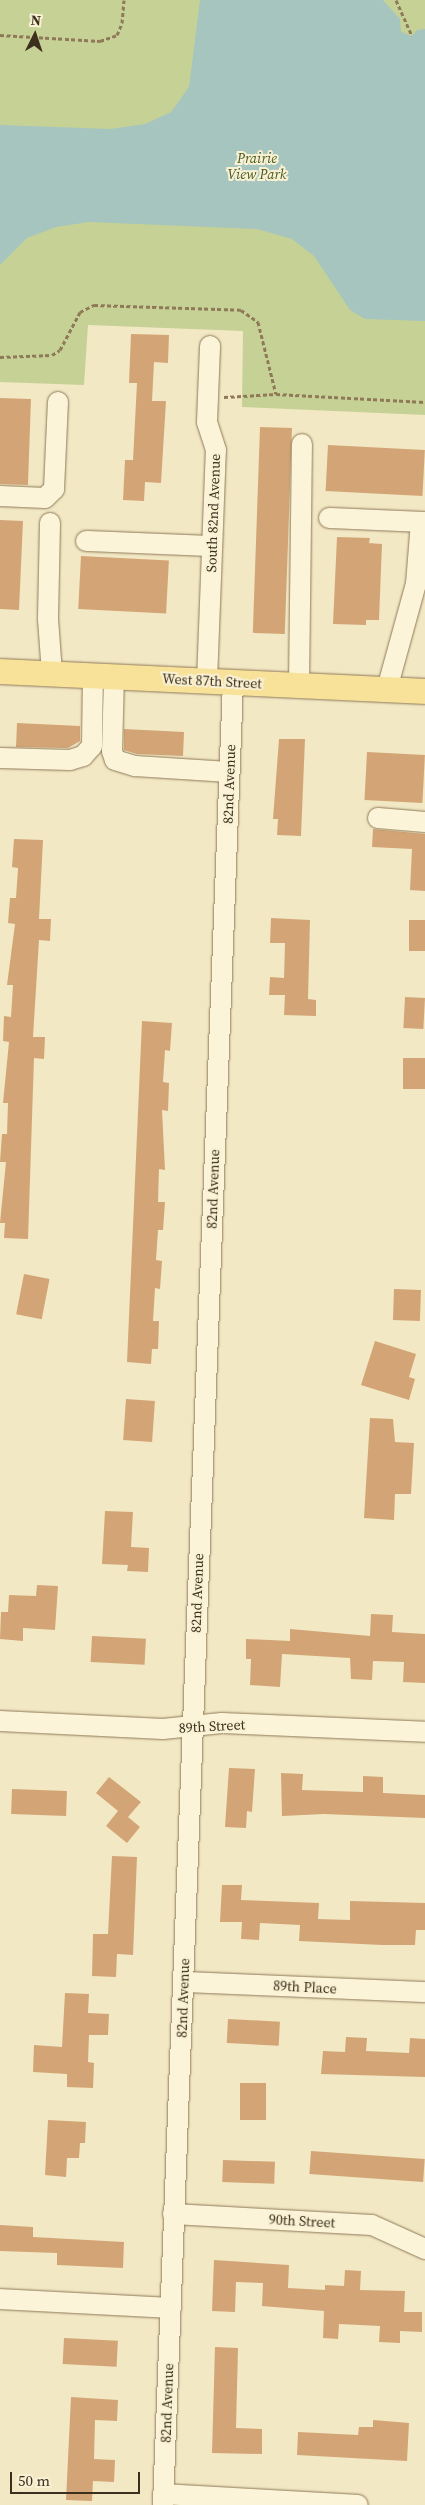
<!DOCTYPE html>
<html>
<head>
<meta charset="utf-8">
<style>
  body { margin:0 }
  #map { position:relative; width:425px; height:2505px; overflow:hidden; background:#f2e8c4; font-family:"Source Serif 4",serif }
  div>[style] { position:absolute }
  [style*='--x'] { left:calc(var(--x)*1px); top:calc(var(--y)*1px); width:calc(var(--w)*1px); rotate:calc(var(--a)*1deg) }
  .green>* { inset:0; background:#c6d196 }
  .water>* { inset:0; background:#a6c5be }
  .building>* { inset:0; background:#d3a576; transform-origin:0 0 }
  .path>* { height:3px; margin-top:-1.5px; transform-origin:0; background:repeating-linear-gradient(90deg,#8f7958 0 4px,transparent 0 6.5px) }
  .roads { filter:drop-shadow(0 0 1px #8f7958) drop-shadow(0 0 1px #8f7958) }
  .minor>* { height:20px; margin:-10px; padding:0 10px; transform-origin:10px; border-radius:10px; background:#fcf4d8 }
  .major>* { height:25px; margin:-12.5px; padding:0 12.5px; transform-origin:12.5px; border-radius:12.5px; background:#f8e299 }
  span { translate:-50% -50%; white-space:nowrap; text-align:center; line-height:1.15; -webkit-text-stroke:4px #f9f1d4; paint-order:stroke }
  .park-label { font-size:14px; color:#495c22; font-style:italic }
  .street-label { font-size:14px; color:#3d2f1e }
  .north { position:absolute; left:10px; top:10px; width:50px; height:50px; -webkit-text-stroke:4px #f9f1d4; paint-order:stroke; rotate:4deg; font-size:14px; font-weight:700; line-height:20px; text-align:center; color:#3d2f1e }
  .north::after { content:''; display:block; margin:auto; width:18px; height:22px; background:#3d2f1e; clip-path:polygon(50% 0,100% 100%,50% 72%,0 100%) }
  .scale { position:absolute; left:10px; top:2472px; width:130px; height:22px; box-sizing:border-box; border:2px solid #3d2f1e; border-top:0; padding-left:6px; font-size:15px; line-height:18px; white-space:nowrap; color:#3d2f1e; -webkit-text-stroke:4px #f9f1d4; paint-order:stroke }
</style>
</head>
<body>
<div id="map">
  <div class="green">
    <i style="clip-path:polygon(0 0,425px 0,425px 415px,242px 407px,243px 331px,88px 325px,84px 385px,0 382px)"></i>
  </div>
  <div class="water">
    <i style="clip-path:polygon(200px 0,383px 0,400px 19px,401px 32px,412px 36px,417px 30px,425px 29px,425px 321px,365px 319px,350px 310px,314px 256px,292px 239px,257px 229px,89px 222px,56px 227px,27px 238px,0 265px,0 125px,110px 129px,145px 124px,171px 112px,189px 87px)"></i>
  </div>
  <div class="building">
    <i style="clip-path:polygon(131px 334px,169px 335px,168px 363px,154px 362px,152px 401px,166px 401px,161px 483px,145px 482px,144px 501px,123px 500px,125px 460px,133px 460px,137px 383px,129px 383px)"></i>
    <i style="left:0;top:398px;width:31px;height:86px;rotate:2deg"></i>
    <i style="left:260px;top:427px;width:32px;height:206px;rotate:2deg"></i>
    <i style="left:328px;top:445px;width:97px;height:46px;rotate:3deg"></i>
    <i style="clip-path:polygon(0 520px,23px 521px,19px 610px,0 609px)"></i>
    <i style="clip-path:polygon(337px 537px,370px 538px,369px 543px,382px 544px,379px 620px,366px 620px,366px 625px,333px 624px)"></i>
    <i style="left:81px;top:556px;width:88px;height:53px;rotate:3deg"></i>
    <i style="clip-path:polygon(17px 723px,80px 726px,80px 741px,68px 748px,16px 747px)"></i>
    <i style="clip-path:polygon(124px 729px,184px 732px,183px 756px,137px 754px,124px 750px)"></i>
    <i style="clip-path:polygon(279px 739px,305px 739px,301px 836px,277px 835px,278px 819px,273px 819px)"></i>
    <i style="left:367px;top:752px;width:58px;height:48px;rotate:3deg"></i>
    <i style="clip-path:polygon(373px 829px,425px 834px,425px 891px,410px 890px,412px 849px,372px 847px)"></i>
    <i style="clip-path:polygon(14px 839px,43px 840px,39px 919px,51px 919px,50px 941px,39px 940px,33px 1037px,45px 1037px,44px 1059px,34px 1058px,28px 1239px,4px 1238px,5px 1223px,0 1223px,6px 1162px,0 1162px,2px 1134px,7px 1134px,8px 1103px,3px 1103px,9px 1042px,3px 1041px,4px 1016px,11px 1017px,13px 985px,7px 985px,15px 924px,8px 923px,10px 898px,16px 898px,18px 868px,12px 867px)"></i>
    <i style="clip-path:polygon(271px 918px,310px 920px,308px 999px,316px 1000px,316px 1016px,284px 1015px,285px 995px,269px 995px,270px 977px,284px 978px,285px 943px,270px 943px)"></i>
    <i style="left:409px;top:920px;width:16px;height:31px"></i>
    <i style="left:405px;top:997px;width:20px;height:31px;rotate:3deg"></i>
    <i style="clip-path:polygon(142px 1021px,172px 1023px,170px 1051px,165px 1050px,163px 1082px,169px 1083px,168px 1111px,162px 1110px,165px 1170px,159px 1169px,158px 1202px,165px 1202px,163px 1230px,158px 1230px,156px 1260px,162px 1261px,160px 1289px,155px 1288px,153px 1321px,159px 1321px,158px 1349px,152px 1349px,151px 1364px,127px 1362px)"></i>
    <i style="left:403px;top:1058px;width:22px;height:31px"></i>
    <i style="left:24px;top:1274px;width:26px;height:41px;rotate:11deg"></i>
    <i style="left:394px;top:1289px;width:27px;height:31px;rotate:2deg"></i>
    <i style="clip-path:polygon(375px 1341px,416px 1354px,409px 1377px,415px 1379px,409px 1400px,361px 1385px)"></i>
    <i style="left:126px;top:1399px;width:29px;height:41px;rotate:4deg"></i>
    <i style="clip-path:polygon(370px 1418px,393px 1419px,395px 1442px,414px 1443px,411px 1494px,395px 1494px,394px 1520px,364px 1518px)"></i>
    <i style="clip-path:polygon(105px 1511px,133px 1512px,131px 1547px,149px 1548px,148px 1572px,127px 1571px,128px 1565px,102px 1564px)"></i>
    <i style="clip-path:polygon(37px 1585px,58px 1586px,55px 1630px,23px 1628px,23px 1641px,0 1639px,1px 1612px,8px 1612px,9px 1595px,36px 1596px)"></i>
    <i style="clip-path:polygon(371px 1614px,393px 1615px,392px 1632px,425px 1634px,425px 1683px,403px 1682px,404px 1662px,373px 1661px,372px 1680px,351px 1679px,350px 1658px,282px 1654px,280px 1687px,250px 1685px,251px 1659px,246px 1659px,246px 1639px,290px 1641px,290px 1629px,370px 1636px)"></i>
    <i style="left:92px;top:1636px;width:54px;height:26px;rotate:3deg"></i>
    <i style="clip-path:polygon(229px 1768px,255px 1769px,252px 1812px,247px 1811px,246px 1828px,225px 1827px)"></i>
    <i style="clip-path:polygon(281px 1773px,303px 1774px,302px 1790px,363px 1792px,363px 1776px,383px 1777px,383px 1793px,425px 1795px,425px 1818px,324px 1814px,282px 1816px)"></i>
    <i style="clip-path:polygon(109px 1777px,141px 1802px,128px 1817px,140px 1827px,127px 1843px,106px 1826px,118px 1811px,96px 1793px)"></i>
    <i style="left:12px;top:1789px;width:55px;height:25px;rotate:2deg"></i>
    <i style="clip-path:polygon(112px 1856px,137px 1857px,133px 1955px,117px 1954px,116px 1977px,92px 1976px,93px 1934px,108px 1934px)"></i>
    <i style="clip-path:polygon(222px 1885px,242px 1885px,241px 1900px,319px 1903px,318px 1919px,350px 1920px,350px 1901px,425px 1903px,425px 1930px,416px 1930px,415px 1945px,382px 1945px,299px 1941px,300px 1925px,260px 1923px,259px 1940px,241px 1939px,242px 1922px,220px 1922px)"></i>
    <i style="clip-path:polygon(65px 1993px,89px 1994px,88px 2013px,109px 2014px,108px 2035px,89px 2035px,88px 2062px,94px 2063px,93px 2088px,67px 2087px,67px 2074px,33px 2072px,34px 2045px,62px 2047px)"></i>
    <i style="left:228px;top:2019px;width:52px;height:24px;rotate:3deg"></i>
    <i style="clip-path:polygon(346px 2037px,367px 2038px,366px 2051px,409px 2053px,410px 2038px,425px 2039px,425px 2077px,321px 2074px,323px 2051px,345px 2052px)"></i>
    <i style="left:240px;top:2083px;width:26px;height:37px"></i>
    <i style="clip-path:polygon(48px 2120px,86px 2122px,85px 2143px,80px 2143px,79px 2158px,67px 2158px,66px 2177px,45px 2175px)"></i>
    <i style="left:311px;top:2151px;width:114px;height:23px;rotate:4deg"></i>
    <i style="left:223px;top:2160px;width:52px;height:22px;rotate:2deg"></i>
    <i style="clip-path:polygon(0 2225px,33px 2227px,33px 2237px,124px 2242px,123px 2268px,57px 2265px,57px 2253px,0 2251px)"></i>
    <i style="clip-path:polygon(214px 2260px,289px 2265px,288px 2288px,325px 2290px,325px 2285px,344px 2286px,345px 2270px,361px 2271px,360px 2290px,405px 2291px,404px 2312px,422px 2312px,422px 2332px,400px 2331px,400px 2343px,379px 2342px,380px 2326px,339px 2324px,338px 2339px,323px 2338px,324px 2311px,262px 2306px,263px 2283px,236px 2282px,235px 2312px,212px 2311px)"></i>
    <i style="left:64px;top:2338px;width:54px;height:26px;rotate:3deg"></i>
    <i style="clip-path:polygon(215px 2347px,238px 2348px,236px 2428px,262px 2429px,262px 2454px,212px 2453px)"></i>
    <i style="clip-path:polygon(71px 2397px,118px 2400px,117px 2421px,95px 2420px,94px 2459px,115px 2460px,114px 2482px,93px 2481px,92px 2501px,66px 2500px)"></i>
    <i style="clip-path:polygon(373px 2420px,409px 2423px,407px 2461px,297px 2455px,298px 2432px,358px 2435px,359px 2427px,373px 2427px)"></i>
  </div>
  <div class="path">
    <i style="--x:396;--y:0;--w:39;--a:66"></i>
    <i style="--x:0;--y:35;--w:100;--a:3.4"></i>
    <i style="--x:100;--y:41;--w:18;--a:-19"></i>
    <i style="--x:117;--y:35;--w:13;--a:-67"></i>
    <i style="--x:122;--y:23;--w:23;--a:-85"></i>
    <i style="--x:0;--y:357;--w:52;--a:-2.2"></i>
    <i style="--x:52;--y:355;--w:9;--a:-32"></i>
    <i style="--x:60;--y:350;--w:43;--a:-62.2"></i>
    <i style="--x:80;--y:312;--w:16;--a:-27"></i>
    <i style="--x:94;--y:305;--w:147;--a:1.9"></i>
    <i style="--x:241;--y:310;--w:21;--a:35"></i>
    <i style="--x:258;--y:322;--w:74;--a:76"></i>
    <i style="--x:276;--y:394;--w:149;--a:3.1"></i>
    <i style="--x:224;--y:397;--w:52;--a:-3.3"></i>
  </div>
  <div class="roads">
    <div class="minor">
      <i style="--x:0;--y:496;--w:45;--a:2.5"></i>
      <i style="--x:45;--y:498;--w:13;--a:-45"></i>
      <i style="--x:54;--y:489;--w:87;--a:-87.4"></i>
      <i style="--x:329;--y:518;--w:96;--a:2.4"></i>
      <i style="--x:50;--y:523;--w:96;--a:91.2"></i>
      <i style="--x:48;--y:619;--w:54;--a:85.8"></i>
      <i style="--x:86;--y:541;--w:126;--a:2.3"></i>
      <i style="--x:114;--y:676;--w:75;--a:91.5"></i>
      <i style="--x:112;--y:751;--w:9;--a:72"></i>
      <i style="--x:115;--y:760;--w:21;--a:17"></i>
      <i style="--x:135;--y:766;--w:94;--a:3.7"></i>
      <i style="--x:207;--y:681;--w:231;--a:-87.8"></i>
      <i style="--x:216;--y:450;--w:29;--a:-108"></i>
      <i style="--x:207;--y:422;--w:76;--a:-87.7"></i>
      <i style="--x:299;--y:685;--w:241;--a:-89.3"></i>
      <i style="--x:387;--y:689;--w:109;--a:-74.6"></i>
      <i style="--x:416;--y:584;--w:62;--a:-85.4"></i>
      <i style="--x:0;--y:758;--w:70;--a:1.6"></i>
      <i style="--x:70;--y:760;--w:14;--a:-17"></i>
      <i style="--x:83;--y:756;--w:13;--a:-48"></i>
      <i style="--x:92;--y:746;--w:71;--a:-89.2"></i>
      <i style="--x:378;--y:818;--w:47;--a:4.9"></i>
      <i style="--x:0;--y:1721;--w:163;--a:2.8"></i>
      <i style="--x:163;--y:1729;--w:59;--a:-5.8"></i>
      <i style="--x:222;--y:1723;--w:203;--a:2.5"></i>
      <i style="--x:184;--y:1982;--w:241;--a:2.4"></i>
      <i style="--x:173;--y:2214;--w:199;--a:3.2"></i>
      <i style="--x:372;--y:2225;--w:58;--a:24.4"></i>
      <i style="--x:0;--y:2299;--w:171;--a:3"></i>
      <i style="--x:163;--y:2494;--w:195;--a:3.2"></i>
      <i style="--x:163;--y:2505;--w:1824;--a:-87.8"></i>
    </div>
    <div class="major">
      <i style="--x:0;--y:671;--w:425;--a:2.7"></i>
    </div>
  </div>
  <div class="park-label">
    <span style="left:257px;top:166px">Prairie<br>View Park</span>
  </div>
  <div class="street-label">
    <span style="left:213px;top:513px;rotate:-88deg">South 82nd Avenue</span>
    <span style="left:212px;top:681px;rotate:3deg">West 87th Street</span>
    <span style="left:229px;top:784px;rotate:-88deg">82nd Avenue</span>
    <span style="left:213px;top:1189px;rotate:-88deg">82nd Avenue</span>
    <span style="left:197px;top:1593px;rotate:-88deg">82nd Avenue</span>
    <span style="left:212px;top:1726px;rotate:-3deg">89th Street</span>
    <span style="left:305px;top:1987px;rotate:3deg">89th Place</span>
    <span style="left:183px;top:1998px;rotate:-88deg">82nd Avenue</span>
    <span style="left:302px;top:2221px;rotate:3deg">90th Street</span>
    <span style="left:167px;top:2403px;rotate:-88deg">82nd Avenue</span>
  </div>
  <div class="north">N</div>
  <div class="scale">50 m</div>
</div>
</body>
</html>
